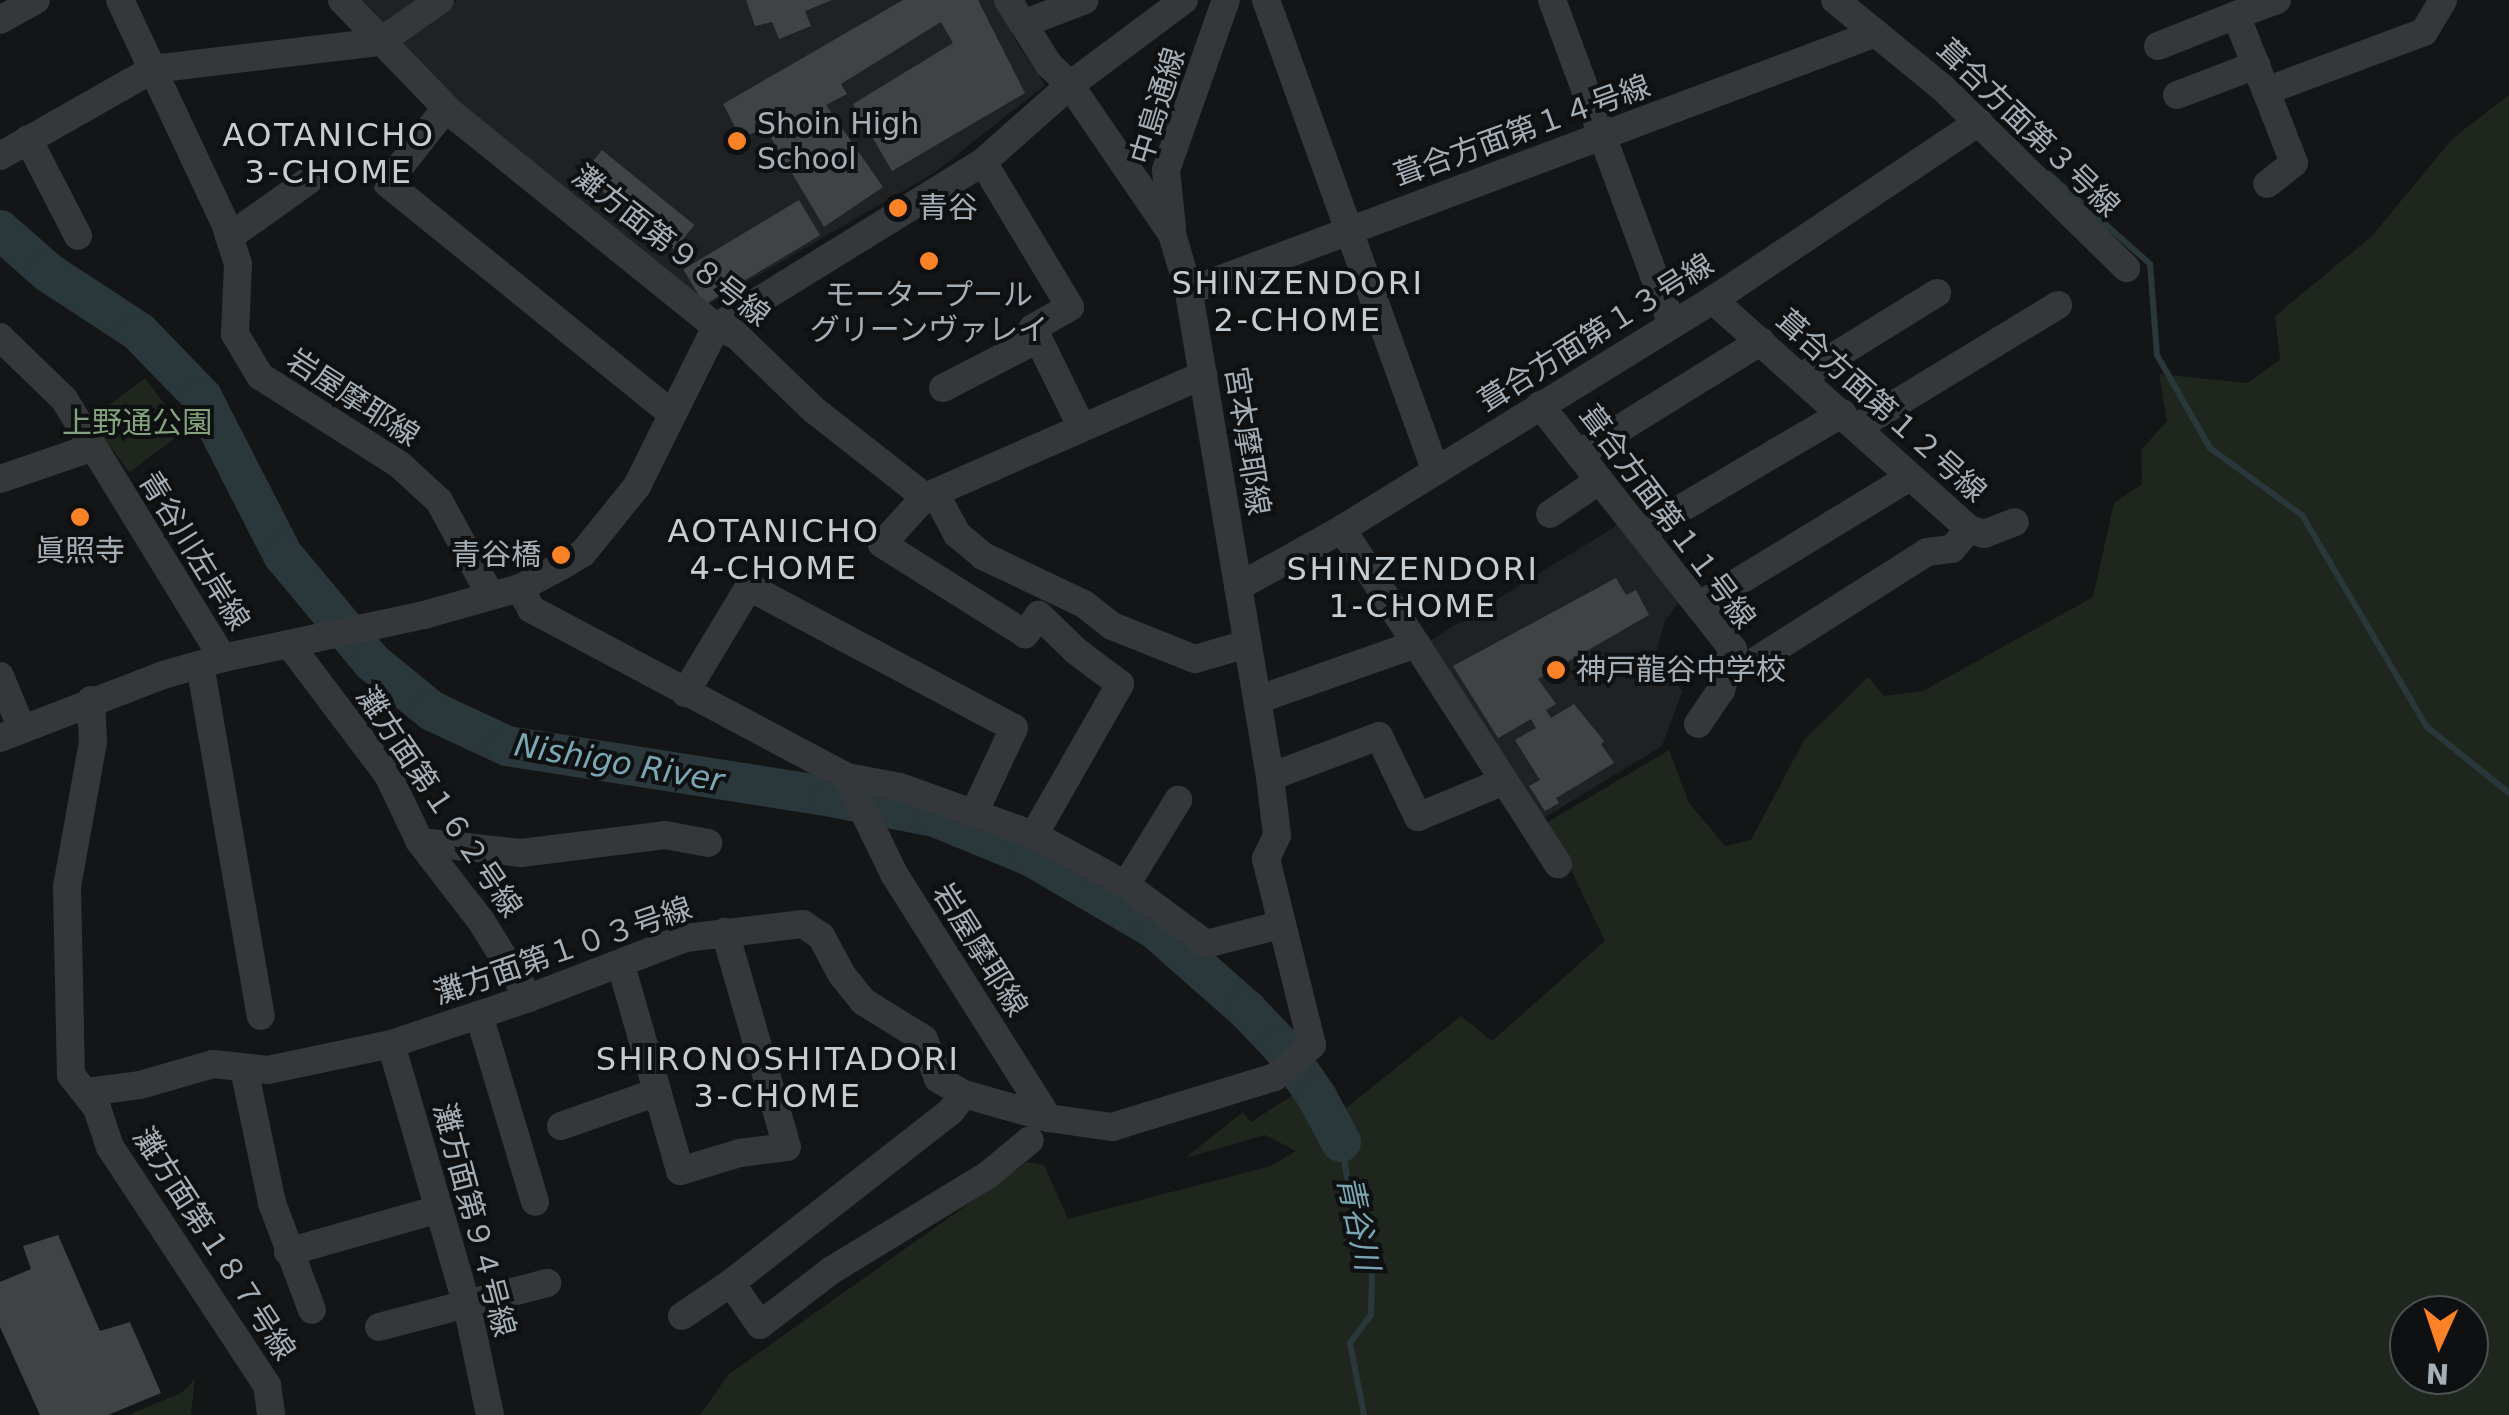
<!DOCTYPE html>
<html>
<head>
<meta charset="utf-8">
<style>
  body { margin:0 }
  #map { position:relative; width:2509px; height:1415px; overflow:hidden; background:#141516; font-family:"DejaVu Sans","Noto Sans JP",sans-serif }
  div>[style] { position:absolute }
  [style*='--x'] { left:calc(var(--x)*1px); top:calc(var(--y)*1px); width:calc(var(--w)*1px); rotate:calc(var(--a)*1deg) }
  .built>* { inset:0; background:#202123 }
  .green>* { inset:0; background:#1f261e; transform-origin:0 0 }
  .stream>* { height:6px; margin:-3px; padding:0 3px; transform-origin:3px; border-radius:3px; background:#2a373b }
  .river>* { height:40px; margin:-20px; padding:0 20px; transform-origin:20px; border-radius:20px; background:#2a373b }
  .building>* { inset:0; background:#404346; transform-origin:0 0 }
  .minor>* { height:28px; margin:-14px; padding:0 14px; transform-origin:14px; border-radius:14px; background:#35383b }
  .dots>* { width:28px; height:28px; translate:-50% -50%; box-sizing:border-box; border:5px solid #0f1011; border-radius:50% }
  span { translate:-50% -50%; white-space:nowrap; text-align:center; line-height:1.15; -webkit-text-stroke:8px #0f1011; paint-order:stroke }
  .street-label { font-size:30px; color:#a5afb7 }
  .poi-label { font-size:30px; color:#a5afb7 }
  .left { translate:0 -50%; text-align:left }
  .right { translate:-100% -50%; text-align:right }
  .park-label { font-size:30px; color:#82a37b }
  .neighbourhood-label { font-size:32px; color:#c6cdd3; letter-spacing:2.5px }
  .water-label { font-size:32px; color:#7aa7b4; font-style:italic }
  .north { position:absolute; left:2389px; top:1295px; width:100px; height:100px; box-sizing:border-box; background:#0f1011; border:2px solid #4b5053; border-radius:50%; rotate:183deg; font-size:28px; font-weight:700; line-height:40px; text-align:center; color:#a5afb7 }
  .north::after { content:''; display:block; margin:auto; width:35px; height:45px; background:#fc8227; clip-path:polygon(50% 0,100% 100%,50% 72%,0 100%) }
</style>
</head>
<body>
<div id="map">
  <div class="built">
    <i style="clip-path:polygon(358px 0,421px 0,382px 27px)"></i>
    <i style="clip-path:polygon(457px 0,998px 0,1015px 40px,1045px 85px,934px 173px,704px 307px,461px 110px,395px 42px)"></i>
    <i style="clip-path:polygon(1621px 523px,1682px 598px,1665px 621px,1657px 648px,1682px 692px,1662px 746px,1542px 819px,1426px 643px)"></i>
  </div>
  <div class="green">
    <i style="clip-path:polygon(evenodd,2509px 95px,2509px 1415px,700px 1415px,728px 1375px,1027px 1162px,1044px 1165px,1068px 1219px,1271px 1166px,1296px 1151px,1265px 1135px,1185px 1158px,1243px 1112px,1251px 1122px,1298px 1092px,1341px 1112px,1461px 1016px,1492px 1041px,1605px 941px,1548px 822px,1669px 750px,1689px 803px,1725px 846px,1751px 840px,1804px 740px,1868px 677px,1884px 696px,1923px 691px,2093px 597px,2114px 503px,2142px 484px,2141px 450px,2167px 421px,2159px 374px,2247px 383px,2280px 360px,2275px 316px,2372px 236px,2453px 138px,2509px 95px,2409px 1315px,2469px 1315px,2469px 1375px,2409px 1375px,2409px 1315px)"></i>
    <i style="left:145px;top:378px;width:66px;height:69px;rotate:53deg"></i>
    <i style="clip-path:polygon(195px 1379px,191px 1415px,128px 1415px,181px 1393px)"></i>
  </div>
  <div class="stream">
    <i style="--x:2049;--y:174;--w:135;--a:41.7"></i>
    <i style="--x:2150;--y:264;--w:91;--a:85.6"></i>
    <i style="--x:2157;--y:355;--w:107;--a:60.3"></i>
    <i style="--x:2210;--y:448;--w:114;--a:36.1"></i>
    <i style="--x:2302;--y:515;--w:246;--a:59.5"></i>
    <i style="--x:2427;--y:727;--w:105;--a:38.8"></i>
    <i style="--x:1341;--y:1142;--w:94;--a:80.2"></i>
    <i style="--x:1357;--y:1235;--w:38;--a:67"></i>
    <i style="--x:1372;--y:1270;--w:45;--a:91.3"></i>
    <i style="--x:1371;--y:1315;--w:35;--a:127"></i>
    <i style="--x:1350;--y:1343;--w:73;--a:79"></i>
  </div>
  <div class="river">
    <i style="--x:0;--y:230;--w:65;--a:41.3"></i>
    <i style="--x:49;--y:273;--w:108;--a:33.2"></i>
    <i style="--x:139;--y:332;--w:91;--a:45.9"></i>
    <i style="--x:202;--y:397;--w:178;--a:62.9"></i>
    <i style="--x:283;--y:555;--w:139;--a:50.2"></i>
    <i style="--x:372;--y:662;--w:77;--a:39.2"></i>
    <i style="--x:432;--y:711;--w:83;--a:25"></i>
    <i style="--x:507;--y:746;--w:329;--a:8.9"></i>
    <i style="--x:832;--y:797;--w:105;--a:11"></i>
    <i style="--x:935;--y:817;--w:105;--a:22.4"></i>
    <i style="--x:1032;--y:857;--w:143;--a:30.3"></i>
    <i style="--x:1155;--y:929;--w:123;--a:41.4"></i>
    <i style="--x:1247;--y:1010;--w:51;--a:46.6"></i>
    <i style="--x:1282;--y:1047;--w:61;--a:55"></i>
    <i style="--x:1317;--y:1097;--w:51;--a:61.9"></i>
  </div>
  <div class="building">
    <i style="clip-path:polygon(746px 0,832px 0,805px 11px,811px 26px,779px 39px,772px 22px,755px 26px)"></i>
    <i style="clip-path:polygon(903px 0,978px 0,1025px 93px,892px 171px,853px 104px,953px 43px,941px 22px,841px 84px,847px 94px,826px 105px,883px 187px,824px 227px,765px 128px,741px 138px,723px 104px)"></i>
    <i style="left:602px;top:150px;width:119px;height:32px;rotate:39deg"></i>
    <i style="left:799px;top:200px;width:41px;height:135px;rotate:59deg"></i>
    <i style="clip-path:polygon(1616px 578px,1626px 595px,1636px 590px,1649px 615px,1538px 679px,1556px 704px,1546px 710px,1551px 718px,1574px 704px,1604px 741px,1601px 744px,1614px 763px,1556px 798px,1559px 803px,1545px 811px,1529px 786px,1540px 780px,1515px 740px,1536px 728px,1531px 719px,1498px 738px,1453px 666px)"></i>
    <i style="clip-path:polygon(58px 1235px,100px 1331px,130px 1322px,161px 1393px,108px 1415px,40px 1415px,0 1327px,0 1282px,31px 1269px,23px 1246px)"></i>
  </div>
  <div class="minor">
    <i style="--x:120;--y:0;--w:246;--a:64.8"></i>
    <i style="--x:225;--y:223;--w:43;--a:72.4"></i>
    <i style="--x:238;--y:264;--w:70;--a:92.5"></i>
    <i style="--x:235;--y:334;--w:49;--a:59.2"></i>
    <i style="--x:260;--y:376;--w:166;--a:32.4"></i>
    <i style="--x:400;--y:465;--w:53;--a:42.7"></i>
    <i style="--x:439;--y:501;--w:108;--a:61.3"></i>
    <i style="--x:342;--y:0;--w:157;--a:46"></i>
    <i style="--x:451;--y:113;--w:341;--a:38.9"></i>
    <i style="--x:716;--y:327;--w:22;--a:22"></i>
    <i style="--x:736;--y:335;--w:108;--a:43.9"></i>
    <i style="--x:814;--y:410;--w:141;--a:38.1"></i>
    <i style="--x:1266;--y:0;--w:499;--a:70.2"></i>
    <i style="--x:1552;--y:0;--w:346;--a:69.7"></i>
    <i style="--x:1835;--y:0;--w:139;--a:39.2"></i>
    <i style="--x:1943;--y:88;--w:257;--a:44.5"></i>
    <i style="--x:2277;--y:0;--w:44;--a:159.9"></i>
    <i style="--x:2236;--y:15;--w:82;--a:68.5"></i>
    <i style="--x:2266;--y:91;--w:169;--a:-20.5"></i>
    <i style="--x:2424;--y:32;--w:37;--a:-59"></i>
    <i style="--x:0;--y:20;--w:41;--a:-29.1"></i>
    <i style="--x:1023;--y:24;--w:66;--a:-21.2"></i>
    <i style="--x:2158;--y:46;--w:84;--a:-21.7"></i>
    <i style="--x:2266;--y:91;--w:77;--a:68.7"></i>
    <i style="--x:2294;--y:163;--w:34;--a:142"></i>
    <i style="--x:2177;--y:95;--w:85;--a:-20.8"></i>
    <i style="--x:446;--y:108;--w:95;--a:128.2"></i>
    <i style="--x:387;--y:183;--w:364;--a:39"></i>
    <i style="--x:28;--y:139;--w:109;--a:62.7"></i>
    <i style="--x:0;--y:156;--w:176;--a:-29.6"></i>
    <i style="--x:153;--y:69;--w:229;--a:-6.8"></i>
    <i style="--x:380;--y:42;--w:73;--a:-35"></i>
    <i style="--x:983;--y:162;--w:169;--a:59"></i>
    <i style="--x:1070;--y:307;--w:43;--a:150.4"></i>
    <i style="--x:1033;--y:328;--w:111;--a:63.9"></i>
    <i style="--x:1172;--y:228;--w:58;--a:-95.9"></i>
    <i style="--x:1166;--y:170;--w:180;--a:-70.6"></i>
    <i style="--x:229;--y:237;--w:97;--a:-35.3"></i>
    <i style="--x:1189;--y:291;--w:734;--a:-20.58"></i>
    <i style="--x:1713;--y:300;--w:343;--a:41.8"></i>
    <i style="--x:1969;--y:529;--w:16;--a:18"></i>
    <i style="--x:1984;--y:534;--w:33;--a:-21"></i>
    <i style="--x:0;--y:337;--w:89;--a:44.1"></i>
    <i style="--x:64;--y:399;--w:304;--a:58.5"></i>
    <i style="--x:1801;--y:377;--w:160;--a:-31.7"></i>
    <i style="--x:943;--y:388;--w:107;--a:-27.3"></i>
    <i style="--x:1540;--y:405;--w:311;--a:51.7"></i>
    <i style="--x:1733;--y:649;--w:43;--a:106.3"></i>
    <i style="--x:1721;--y:690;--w:41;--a:124.1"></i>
    <i style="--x:1859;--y:426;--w:233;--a:-31.3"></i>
    <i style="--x:1579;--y:454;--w:214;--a:-31.8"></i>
    <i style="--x:0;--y:479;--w:96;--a:-18.8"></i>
    <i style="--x:935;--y:493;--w:47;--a:61.8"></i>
    <i style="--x:957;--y:534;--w:34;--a:40"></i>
    <i style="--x:983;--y:556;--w:112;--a:25.4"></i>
    <i style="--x:1084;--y:604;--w:36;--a:38"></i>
    <i style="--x:1112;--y:626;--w:89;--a:21.7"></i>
    <i style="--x:1195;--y:659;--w:54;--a:-16.1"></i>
    <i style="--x:1550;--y:514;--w:60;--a:-34.2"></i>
    <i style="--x:1342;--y:529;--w:399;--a:57.2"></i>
    <i style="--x:1641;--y:532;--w:234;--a:-30.5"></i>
    <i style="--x:1238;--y:587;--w:119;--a:-29.1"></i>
    <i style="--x:1342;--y:529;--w:436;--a:-31.7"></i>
    <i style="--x:1713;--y:300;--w:320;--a:-33.8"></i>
    <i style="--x:520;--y:588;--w:24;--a:62"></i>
    <i style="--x:531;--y:609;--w:358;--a:28"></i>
    <i style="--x:847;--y:777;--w:54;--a:10.7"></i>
    <i style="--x:900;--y:787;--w:142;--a:19.7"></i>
    <i style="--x:1034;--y:835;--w:105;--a:28.5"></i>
    <i style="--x:1126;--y:885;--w:99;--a:36.4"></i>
    <i style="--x:1206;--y:944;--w:76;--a:-14.4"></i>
    <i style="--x:1700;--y:605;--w:246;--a:-31.4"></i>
    <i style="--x:290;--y:645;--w:163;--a:53"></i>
    <i style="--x:388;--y:775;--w:74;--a:64.5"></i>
    <i style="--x:420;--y:842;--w:100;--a:52.3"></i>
    <i style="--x:481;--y:921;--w:91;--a:58.1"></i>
    <i style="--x:1757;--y:660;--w:201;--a:-32.4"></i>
    <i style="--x:1927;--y:552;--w:25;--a:-7"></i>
    <i style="--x:1952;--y:549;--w:26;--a:-50"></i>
    <i style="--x:0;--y:676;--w:57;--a:67.5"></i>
    <i style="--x:202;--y:676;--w:345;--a:80.2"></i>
    <i style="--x:685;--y:693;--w:124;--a:-58.9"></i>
    <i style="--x:749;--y:587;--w:300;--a:28"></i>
    <i style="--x:1014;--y:728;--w:92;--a:115.2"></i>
    <i style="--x:91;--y:700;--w:42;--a:87.3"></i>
    <i style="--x:93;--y:742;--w:147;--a:100.2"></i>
    <i style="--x:67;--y:887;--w:188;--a:88.8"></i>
    <i style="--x:71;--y:1075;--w:42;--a:51.8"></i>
    <i style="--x:97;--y:1108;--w:41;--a:71.6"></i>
    <i style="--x:110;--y:1147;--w:285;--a:56.6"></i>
    <i style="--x:267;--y:1385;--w:30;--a:82"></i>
    <i style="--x:1257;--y:700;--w:169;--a:-19.4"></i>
    <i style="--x:0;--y:738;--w:175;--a:-21.1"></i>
    <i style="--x:163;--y:675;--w:62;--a:-15.8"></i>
    <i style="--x:223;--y:658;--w:206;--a:-12.1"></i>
    <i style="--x:424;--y:615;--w:100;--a:-15.7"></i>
    <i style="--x:520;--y:588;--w:49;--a:-28.1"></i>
    <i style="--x:563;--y:565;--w:23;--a:-31"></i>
    <i style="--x:583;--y:553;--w:86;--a:-51.1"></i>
    <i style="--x:637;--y:486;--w:178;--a:-63.6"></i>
    <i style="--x:716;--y:327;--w:314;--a:-31.7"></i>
    <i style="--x:983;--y:162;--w:116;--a:-41.5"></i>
    <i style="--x:1070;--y:85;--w:142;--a:-36.7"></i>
    <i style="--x:847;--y:777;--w:108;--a:64.1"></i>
    <i style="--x:894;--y:874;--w:289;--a:57.7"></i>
    <i style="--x:1270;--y:777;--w:116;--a:-20.6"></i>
    <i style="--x:1379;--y:736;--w:90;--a:64.3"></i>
    <i style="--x:1418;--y:817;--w:93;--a:-22.7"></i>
    <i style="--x:1034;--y:835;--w:174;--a:-60.3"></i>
    <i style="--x:1120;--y:684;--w:55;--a:-143.1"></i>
    <i style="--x:1076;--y:651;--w:52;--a:-135.8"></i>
    <i style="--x:1039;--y:615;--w:24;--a:126"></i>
    <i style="--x:1025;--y:634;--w:169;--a:-147.8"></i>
    <i style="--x:882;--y:544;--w:64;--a:-47.5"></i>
    <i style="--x:925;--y:497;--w:304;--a:-23.7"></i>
    <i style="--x:420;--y:842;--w:102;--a:6.2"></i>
    <i style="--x:521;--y:853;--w:145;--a:-7.1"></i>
    <i style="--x:665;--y:835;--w:44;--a:10.5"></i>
    <i style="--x:1126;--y:885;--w:100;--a:-58.5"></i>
    <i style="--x:621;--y:965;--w:214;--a:74"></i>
    <i style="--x:680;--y:1171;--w:63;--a:-16.7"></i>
    <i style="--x:740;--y:1153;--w:47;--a:-7.3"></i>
    <i style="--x:787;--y:1147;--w:224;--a:-106.1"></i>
    <i style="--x:479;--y:1015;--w:195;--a:73.3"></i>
    <i style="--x:391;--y:1044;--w:272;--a:73.8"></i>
    <i style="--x:467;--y:1305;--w:112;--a:78.2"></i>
    <i style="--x:244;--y:1069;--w:137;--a:78.2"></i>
    <i style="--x:272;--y:1203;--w:114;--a:69.5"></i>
    <i style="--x:86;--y:1092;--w:54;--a:-7.4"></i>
    <i style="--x:140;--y:1085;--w:76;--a:-16"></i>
    <i style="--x:213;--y:1064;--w:55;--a:6.2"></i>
    <i style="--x:268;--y:1070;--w:126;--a:-11.9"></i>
    <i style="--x:391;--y:1044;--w:145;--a:-18.4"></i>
    <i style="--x:529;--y:998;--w:167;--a:-21"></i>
    <i style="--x:685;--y:938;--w:119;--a:-6.8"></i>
    <i style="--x:803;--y:924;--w:22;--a:34"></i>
    <i style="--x:821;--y:936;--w:44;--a:61.7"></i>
    <i style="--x:842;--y:975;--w:35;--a:51"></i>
    <i style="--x:864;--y:1002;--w:70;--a:31.7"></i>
    <i style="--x:924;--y:1039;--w:42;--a:70.7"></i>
    <i style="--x:938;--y:1079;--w:30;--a:30"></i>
    <i style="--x:964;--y:1094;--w:87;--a:15.9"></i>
    <i style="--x:1048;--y:1118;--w:65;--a:8"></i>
    <i style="--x:1112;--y:1127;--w:170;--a:-17.1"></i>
    <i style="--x:1275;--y:1077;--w:49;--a:-40.9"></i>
    <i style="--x:1312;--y:1045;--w:192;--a:-103.9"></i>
    <i style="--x:1266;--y:859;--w:26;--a:-65"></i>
    <i style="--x:1277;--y:835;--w:58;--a:-96.9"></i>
    <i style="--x:1270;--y:777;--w:493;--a:-99.5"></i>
    <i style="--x:1189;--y:291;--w:59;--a:-106.6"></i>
    <i style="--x:1172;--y:234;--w:181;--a:-124.4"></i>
    <i style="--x:1070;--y:85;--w:29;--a:-136"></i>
    <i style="--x:1049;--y:65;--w:77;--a:-122.2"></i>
    <i style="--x:561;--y:1126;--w:102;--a:-19.5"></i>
    <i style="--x:288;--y:1252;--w:157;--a:-15.9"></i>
    <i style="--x:731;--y:1283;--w:51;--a:55.4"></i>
    <i style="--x:760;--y:1325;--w:91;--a:-37.4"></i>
    <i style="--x:832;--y:1270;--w:184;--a:-31.4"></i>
    <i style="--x:989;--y:1174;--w:53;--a:-39.7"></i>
    <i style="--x:682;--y:1316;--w:59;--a:-34"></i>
    <i style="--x:731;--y:1283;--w:279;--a:-38"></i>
    <i style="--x:951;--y:1111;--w:21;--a:-53"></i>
    <i style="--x:379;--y:1327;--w:174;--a:-14.7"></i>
  </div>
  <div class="dots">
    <i style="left:737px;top:141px;background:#fc8227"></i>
    <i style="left:898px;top:208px;background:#fc8227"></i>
    <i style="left:929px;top:261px;background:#fc8227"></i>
    <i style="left:80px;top:517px;background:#fc8227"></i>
    <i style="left:561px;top:555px;background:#fc8227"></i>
    <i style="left:1556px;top:670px;background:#fc8227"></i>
  </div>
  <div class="street-label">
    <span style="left:1158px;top:106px;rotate:-73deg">中島通線</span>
    <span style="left:2028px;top:128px;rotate:44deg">葺合方面第３号線</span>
    <span style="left:1522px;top:131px;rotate:-20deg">葺合方面第１４号線</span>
    <span style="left:671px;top:246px;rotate:38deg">灘方面第９８号線</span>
    <span style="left:1596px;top:333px;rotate:-32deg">葺合方面第１３号線</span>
    <span style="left:353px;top:398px;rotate:33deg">岩屋摩耶線</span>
    <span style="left:1881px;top:406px;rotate:42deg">葺合方面第１２号線</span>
    <span style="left:1247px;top:441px;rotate:81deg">宮本摩耶線</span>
    <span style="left:1667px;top:517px;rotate:53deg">葺合方面第１１号線</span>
    <span style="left:194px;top:551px;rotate:58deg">青谷川左岸線</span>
    <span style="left:439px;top:802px;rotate:56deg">灘方面第１６２号線</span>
    <span style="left:980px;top:950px;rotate:58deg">岩屋摩耶線</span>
    <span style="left:563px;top:951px;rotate:-19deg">灘方面第１０３号線</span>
    <span style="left:474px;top:1220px;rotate:75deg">灘方面第９４号線</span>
    <span style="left:214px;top:1244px;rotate:57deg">灘方面第１８７号線</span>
  </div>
  <div class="poi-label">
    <span class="left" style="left:757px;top:141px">Shoin High<br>School</span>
    <span class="left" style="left:918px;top:208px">青谷</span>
    <span style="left:929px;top:312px">モータープール<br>グリーンヴァレイ</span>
    <span style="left:80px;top:551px">眞照寺</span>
    <span class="right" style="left:541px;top:555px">青谷橋</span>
    <span class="left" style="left:1576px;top:670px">神戸龍谷中学校</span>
  </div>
  <div class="park-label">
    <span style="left:137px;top:423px">上野通公園</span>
  </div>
  <div class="neighbourhood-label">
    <span style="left:329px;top:154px">AOTANICHO<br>3-CHOME</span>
    <span style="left:1298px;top:302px">SHINZENDORI<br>2-CHOME</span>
    <span style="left:774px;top:550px">AOTANICHO<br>4-CHOME</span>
    <span style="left:1413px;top:588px">SHINZENDORI<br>1-CHOME</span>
    <span style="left:778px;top:1078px">SHIRONOSHITADORI<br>3-CHOME</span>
  </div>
  <div class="water-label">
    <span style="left:619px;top:763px;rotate:10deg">Nishigo River</span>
    <span style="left:1358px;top:1223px;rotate:78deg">青谷川</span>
  </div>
  <div class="north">N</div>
</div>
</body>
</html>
